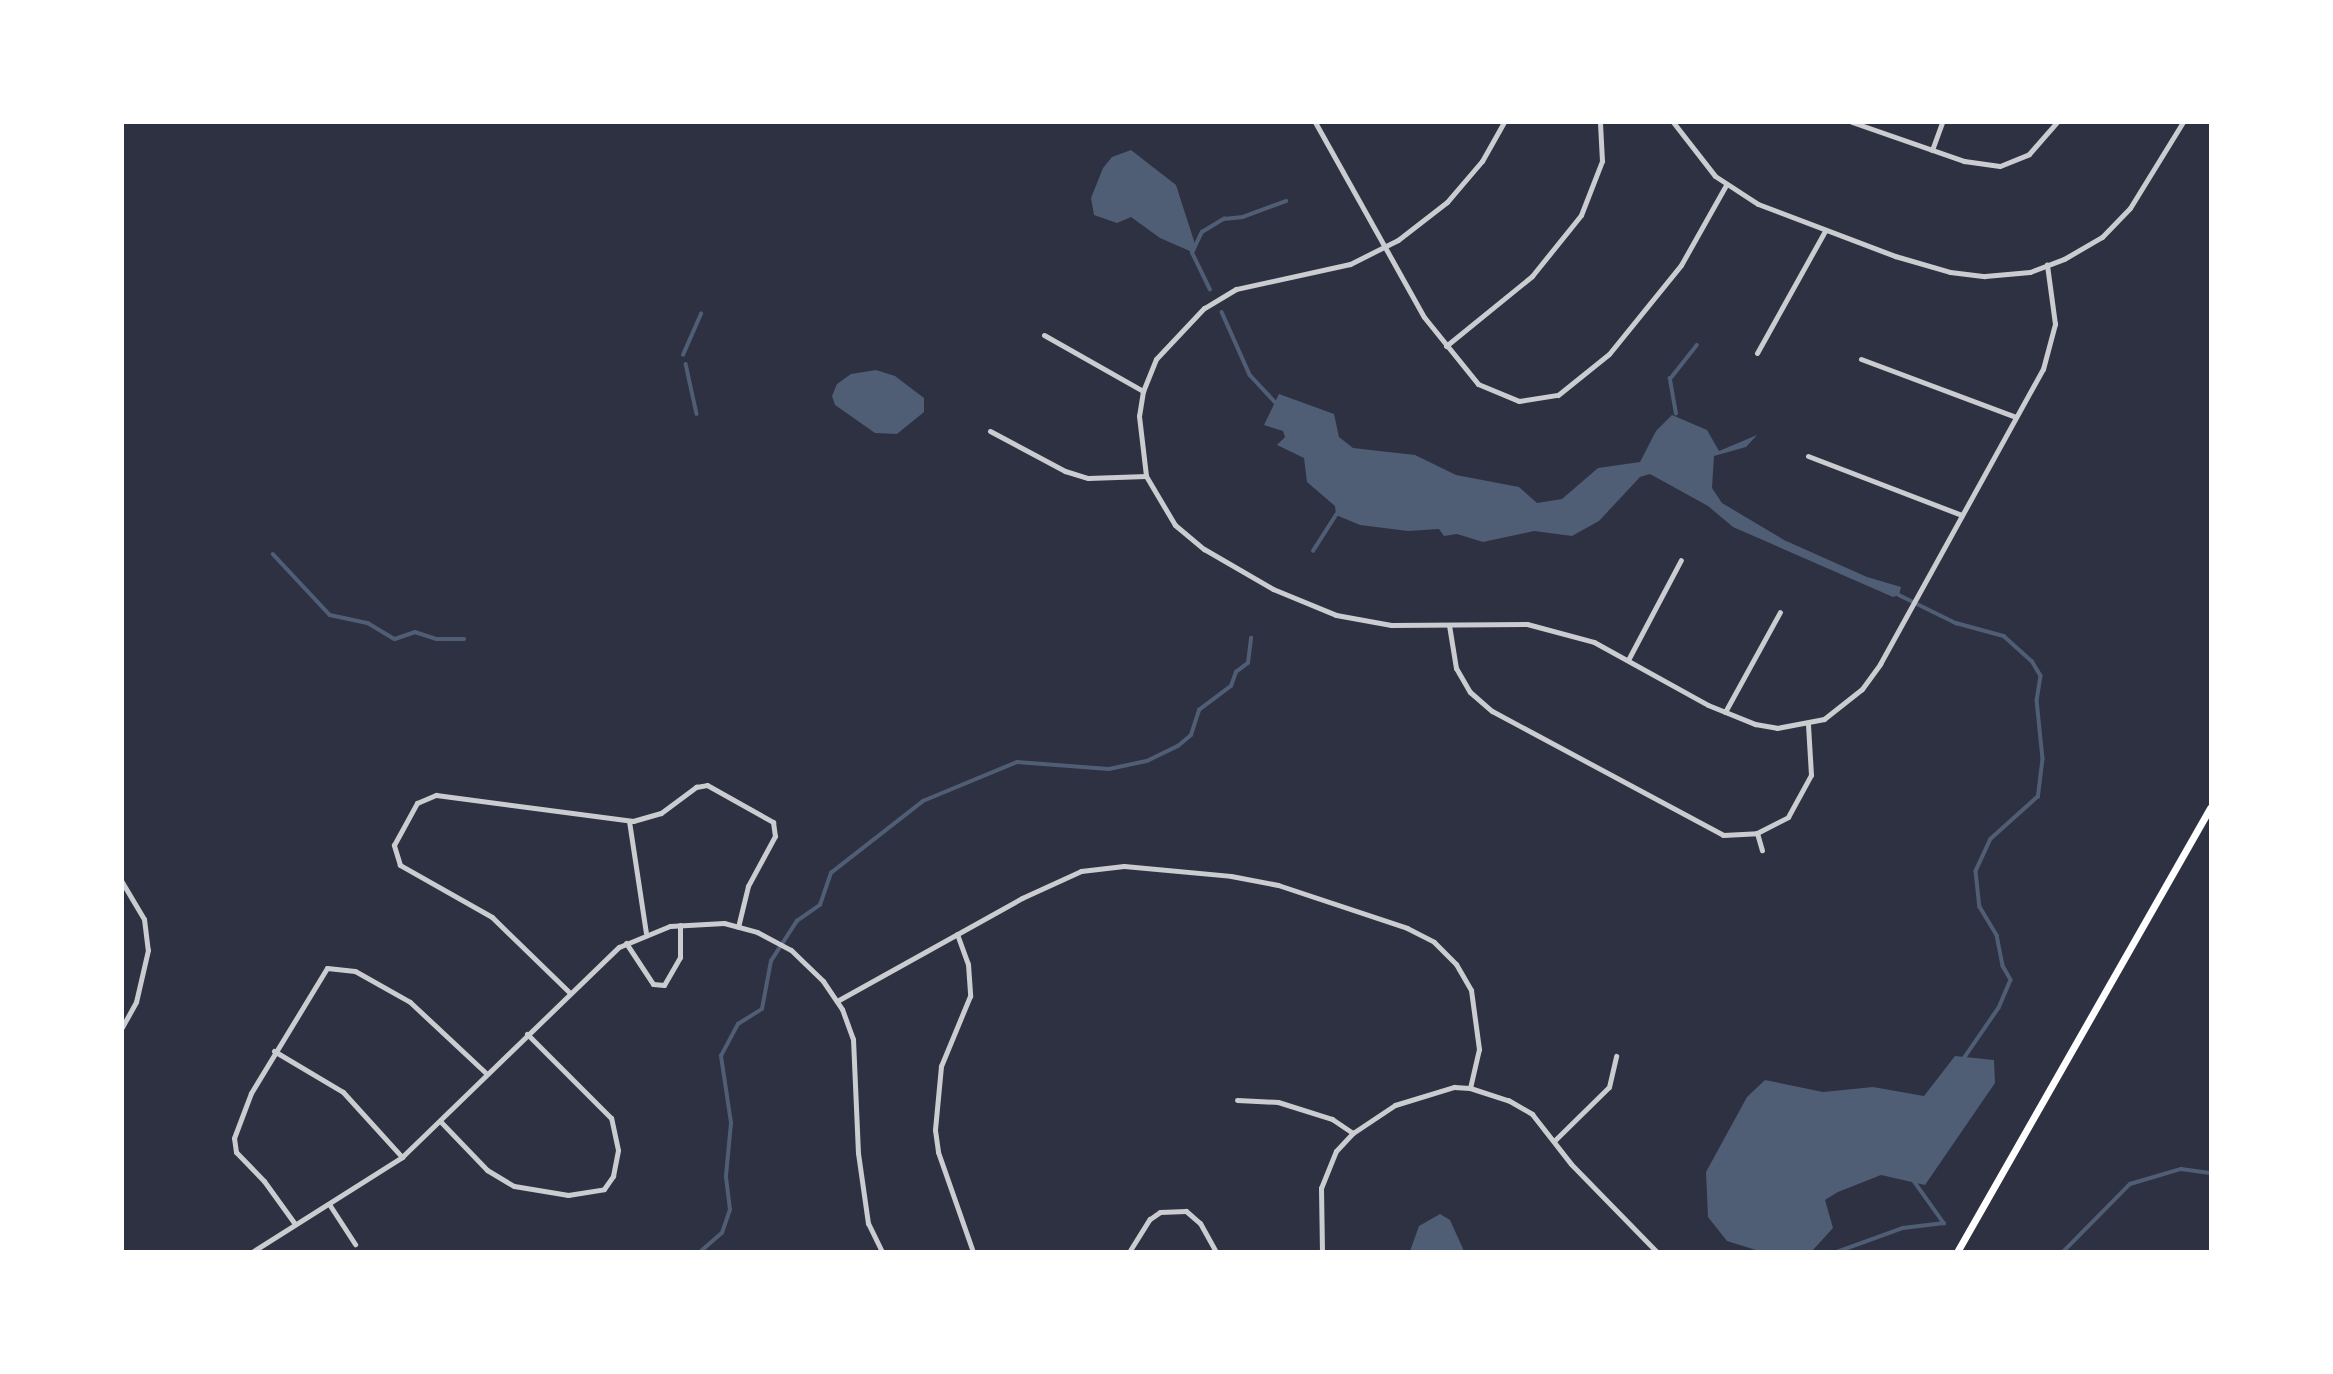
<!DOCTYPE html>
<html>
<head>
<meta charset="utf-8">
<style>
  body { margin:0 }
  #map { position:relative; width:2333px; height:1374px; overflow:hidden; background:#2d3142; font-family:Quicksand,sans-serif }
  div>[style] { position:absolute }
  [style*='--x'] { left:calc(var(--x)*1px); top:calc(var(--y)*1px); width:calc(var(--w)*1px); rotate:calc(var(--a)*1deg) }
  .water>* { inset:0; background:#4f5d75 }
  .stream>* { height:3.5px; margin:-1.75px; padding:0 1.75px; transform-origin:1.75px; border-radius:1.75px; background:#4f5d75 }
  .minor>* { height:5px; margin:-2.5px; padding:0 2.5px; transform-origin:2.5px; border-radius:2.5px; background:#caccd0 }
  .secondary>* { height:7px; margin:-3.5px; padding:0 3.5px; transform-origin:3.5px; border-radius:3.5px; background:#fff }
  span { translate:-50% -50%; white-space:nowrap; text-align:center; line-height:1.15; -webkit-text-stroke:5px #fff; paint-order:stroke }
  .frame { position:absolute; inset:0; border:124px solid #fff; pointer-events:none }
</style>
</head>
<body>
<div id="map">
  <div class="water">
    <i style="clip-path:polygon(1131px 150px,1176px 185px,1195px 244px,1192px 252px,1160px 238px,1131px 217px,1117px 223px,1094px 215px,1091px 198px,1103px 168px,1112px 157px)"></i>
    <i style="clip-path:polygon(876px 370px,895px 376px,924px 398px,924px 412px,897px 434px,875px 433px,835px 405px,832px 396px,837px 384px,851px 374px)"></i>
    <i style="clip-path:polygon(1279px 394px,1334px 414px,1339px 437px,1353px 448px,1415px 455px,1456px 475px,1519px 487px,1537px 503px,1562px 499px,1598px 468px,1640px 462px,1656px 431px,1672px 415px,1707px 430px,1719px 451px,1757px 435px,1746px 447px,1714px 456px,1712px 488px,1722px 503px,1784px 540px,1867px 577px,1901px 587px,1899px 595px,1893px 597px,1733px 527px,1708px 506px,1650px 474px,1640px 477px,1599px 521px,1572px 536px,1534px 531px,1483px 542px,1457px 534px,1444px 536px,1439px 529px,1408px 531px,1360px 525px,1336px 515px,1335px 506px,1307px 482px,1304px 458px,1277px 445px,1285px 437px,1283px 431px,1264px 425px)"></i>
    <i style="clip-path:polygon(1955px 1056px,1994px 1060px,1995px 1083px,1925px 1185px,1881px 1175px,1838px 1192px,1825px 1200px,1833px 1228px,1812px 1251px,1759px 1251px,1727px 1241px,1708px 1217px,1706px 1172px,1747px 1097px,1765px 1080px,1823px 1092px,1873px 1087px,1924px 1096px)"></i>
    <i style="clip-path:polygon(1440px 1214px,1450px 1220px,1464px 1251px,1410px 1251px,1419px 1226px)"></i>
  </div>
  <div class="stream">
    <i style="--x:1210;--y:290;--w:41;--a:-115.9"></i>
    <i style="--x:1192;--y:253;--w:23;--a:-65"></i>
    <i style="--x:1202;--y:232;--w:26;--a:-31"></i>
    <i style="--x:1224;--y:219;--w:19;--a:-6"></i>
    <i style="--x:1243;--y:217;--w:46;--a:-20.4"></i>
    <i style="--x:1222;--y:312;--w:69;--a:66"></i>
    <i style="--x:1250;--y:375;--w:40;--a:47"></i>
    <i style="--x:683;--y:355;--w:45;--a:-66.3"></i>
    <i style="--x:686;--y:364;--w:51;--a:77.6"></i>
    <i style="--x:1676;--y:414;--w:36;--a:-100"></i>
    <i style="--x:1670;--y:379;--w:43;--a:-51.5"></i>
    <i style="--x:1313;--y:551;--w:43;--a:-57.4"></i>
    <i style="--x:273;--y:554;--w:83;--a:46.9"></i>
    <i style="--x:330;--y:615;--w:39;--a:12"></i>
    <i style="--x:368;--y:623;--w:31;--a:31"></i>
    <i style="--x:395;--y:639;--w:21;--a:-19"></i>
    <i style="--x:415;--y:632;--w:22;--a:18"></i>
    <i style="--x:436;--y:639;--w:28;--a:0"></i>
    <i style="--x:1899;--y:595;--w:64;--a:26.2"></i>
    <i style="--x:1956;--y:623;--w:50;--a:15.2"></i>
    <i style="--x:2004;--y:636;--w:38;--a:42"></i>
    <i style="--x:2032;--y:661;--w:17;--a:59"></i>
    <i style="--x:2041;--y:676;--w:24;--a:99"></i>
    <i style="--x:2037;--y:700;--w:59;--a:84.2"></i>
    <i style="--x:2043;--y:759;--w:38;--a:97"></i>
    <i style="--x:2038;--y:797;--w:63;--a:138.2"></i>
    <i style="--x:1991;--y:839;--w:35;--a:115"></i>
    <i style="--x:1976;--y:871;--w:36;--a:84"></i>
    <i style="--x:1980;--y:907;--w:33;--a:59"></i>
    <i style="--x:1997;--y:935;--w:32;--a:79"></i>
    <i style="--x:2003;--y:966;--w:16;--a:60"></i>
    <i style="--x:2011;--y:980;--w:30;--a:113"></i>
    <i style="--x:1999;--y:1008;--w:62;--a:124.5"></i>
    <i style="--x:1914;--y:1181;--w:52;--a:54.5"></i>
    <i style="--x:700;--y:1252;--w:29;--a:-41"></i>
    <i style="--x:722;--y:1233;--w:24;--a:-71"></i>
    <i style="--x:730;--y:1210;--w:34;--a:-97"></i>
    <i style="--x:726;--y:1176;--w:53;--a:-84.6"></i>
    <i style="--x:731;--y:1123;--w:68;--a:-98.5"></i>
    <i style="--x:721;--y:1056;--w:36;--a:-62"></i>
    <i style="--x:738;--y:1024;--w:28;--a:-32"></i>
    <i style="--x:762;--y:1009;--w:49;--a:-79.4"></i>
    <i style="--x:771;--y:961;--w:48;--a:-57"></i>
    <i style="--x:797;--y:921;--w:28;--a:-35"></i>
    <i style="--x:820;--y:905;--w:34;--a:-71"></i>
    <i style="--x:831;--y:873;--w:117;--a:-38"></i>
    <i style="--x:923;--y:801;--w:102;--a:-22.5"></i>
    <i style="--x:1017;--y:762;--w:92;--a:4.4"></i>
    <i style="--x:1109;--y:769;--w:39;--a:-12"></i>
    <i style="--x:1147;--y:761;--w:34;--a:-26"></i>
    <i style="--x:1178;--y:746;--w:17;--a:-40"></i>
    <i style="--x:1191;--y:735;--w:26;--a:-72"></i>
    <i style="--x:1199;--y:710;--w:40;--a:-37"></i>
    <i style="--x:1231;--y:686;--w:15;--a:-70"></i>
    <i style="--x:1236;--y:672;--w:15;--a:-37"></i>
    <i style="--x:1248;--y:663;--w:25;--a:-83"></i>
    <i style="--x:1837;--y:1252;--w:70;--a:-20"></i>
    <i style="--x:1903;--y:1228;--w:41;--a:-7"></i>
    <i style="--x:2010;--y:1252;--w:22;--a:0"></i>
    <i style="--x:2063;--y:1252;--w:95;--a:-45.4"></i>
    <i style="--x:2130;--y:1184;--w:53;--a:-16.4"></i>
    <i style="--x:2181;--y:1169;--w:29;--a:8"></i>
  </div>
  <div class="minor">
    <i style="--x:1315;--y:122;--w:223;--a:60.8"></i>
    <i style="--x:1424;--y:317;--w:86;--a:51.1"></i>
    <i style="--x:1478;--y:384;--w:44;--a:22.5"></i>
    <i style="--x:1519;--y:401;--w:39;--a:-9"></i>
    <i style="--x:1558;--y:395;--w:65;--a:-38.8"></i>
    <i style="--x:1609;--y:354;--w:114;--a:-51"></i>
    <i style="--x:1681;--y:265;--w:92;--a:-60.6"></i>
    <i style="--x:1504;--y:122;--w:45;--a:119.4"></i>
    <i style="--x:1482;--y:161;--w:54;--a:130.5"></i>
    <i style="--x:1447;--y:202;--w:62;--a:142.2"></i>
    <i style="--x:1398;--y:240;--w:54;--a:153.4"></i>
    <i style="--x:1350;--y:264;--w:117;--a:167.6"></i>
    <i style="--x:1236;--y:289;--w:37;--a:149"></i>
    <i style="--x:1204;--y:308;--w:70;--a:133.3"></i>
    <i style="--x:1156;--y:359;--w:35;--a:112"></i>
    <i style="--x:1143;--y:391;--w:25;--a:99"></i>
    <i style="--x:1139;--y:416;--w:60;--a:83.3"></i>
    <i style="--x:1146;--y:476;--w:57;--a:59.4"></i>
    <i style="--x:1175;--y:525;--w:38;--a:40"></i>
    <i style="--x:1204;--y:549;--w:80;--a:30.1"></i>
    <i style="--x:1273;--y:589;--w:68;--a:22.4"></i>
    <i style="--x:1336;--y:615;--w:56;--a:10.3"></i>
    <i style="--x:1391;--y:625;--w:136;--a:-0.4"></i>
    <i style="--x:1527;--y:624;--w:69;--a:15"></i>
    <i style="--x:1594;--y:642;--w:130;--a:28.9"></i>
    <i style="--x:1708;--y:705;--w:51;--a:22"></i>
    <i style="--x:1755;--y:724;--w:22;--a:10"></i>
    <i style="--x:1777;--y:728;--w:48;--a:-10.8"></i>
    <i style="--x:1824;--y:719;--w:48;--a:-38.3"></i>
    <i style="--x:1862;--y:689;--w:31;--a:-54"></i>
    <i style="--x:1880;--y:664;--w:337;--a:-61.1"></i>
    <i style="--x:2043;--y:369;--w:47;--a:-75.1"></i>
    <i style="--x:2055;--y:324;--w:60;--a:-97.7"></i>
    <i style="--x:1673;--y:122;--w:68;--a:52.1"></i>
    <i style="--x:1715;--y:176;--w:51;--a:33.1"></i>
    <i style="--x:1758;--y:204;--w:147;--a:20.8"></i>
    <i style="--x:1895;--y:256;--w:57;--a:16.2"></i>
    <i style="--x:1950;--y:272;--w:35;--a:7"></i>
    <i style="--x:1985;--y:276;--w:45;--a:-5.1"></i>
    <i style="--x:2030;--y:272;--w:36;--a:-21"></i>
    <i style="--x:2064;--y:259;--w:44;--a:-30.1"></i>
    <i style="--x:2102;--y:237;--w:40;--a:-46"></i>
    <i style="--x:2130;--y:208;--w:101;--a:-58.4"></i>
    <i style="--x:1852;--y:122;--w:119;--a:19.2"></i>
    <i style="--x:1964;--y:161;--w:36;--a:8"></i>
    <i style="--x:2000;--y:166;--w:31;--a:-22"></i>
    <i style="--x:2029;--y:154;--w:43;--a:-48.8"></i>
    <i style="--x:1932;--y:150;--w:30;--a:-70"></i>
    <i style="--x:1044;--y:335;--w:114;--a:29.5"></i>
    <i style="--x:1446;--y:346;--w:111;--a:-39.1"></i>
    <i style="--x:1532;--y:276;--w:78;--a:-51.2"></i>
    <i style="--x:1581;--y:215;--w:58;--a:-68.7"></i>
    <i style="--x:1602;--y:161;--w:39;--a:-93"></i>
    <i style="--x:1757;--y:353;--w:140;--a:-60.9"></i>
    <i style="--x:1861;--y:359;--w:165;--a:20.5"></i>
    <i style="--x:990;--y:431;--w:85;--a:28.1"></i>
    <i style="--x:1065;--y:471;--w:24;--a:17"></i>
    <i style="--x:1088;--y:478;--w:58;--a:-2"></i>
    <i style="--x:1808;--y:456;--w:165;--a:21"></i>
    <i style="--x:1449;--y:625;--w:44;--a:80.8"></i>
    <i style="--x:1456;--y:668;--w:28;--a:60"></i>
    <i style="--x:1470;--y:692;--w:29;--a:41"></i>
    <i style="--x:1492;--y:711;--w:262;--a:28.2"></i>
    <i style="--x:1723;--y:835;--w:34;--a:-3"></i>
    <i style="--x:1757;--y:833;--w:35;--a:-27"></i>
    <i style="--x:1788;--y:817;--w:48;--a:-61.3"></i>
    <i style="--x:1811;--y:775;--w:51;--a:-93.4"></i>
    <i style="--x:1628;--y:660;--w:113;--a:-62.1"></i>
    <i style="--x:1725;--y:712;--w:114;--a:-61.2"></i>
    <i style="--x:629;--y:821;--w:113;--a:81.4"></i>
    <i style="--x:1757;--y:833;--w:18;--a:74"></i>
    <i style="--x:122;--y:882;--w:43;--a:59.3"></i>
    <i style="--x:144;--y:919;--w:31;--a:83"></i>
    <i style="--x:148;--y:950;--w:53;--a:103"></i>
    <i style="--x:136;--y:1002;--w:29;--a:119"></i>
    <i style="--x:957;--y:934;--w:32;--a:70"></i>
    <i style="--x:968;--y:964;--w:32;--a:86"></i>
    <i style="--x:970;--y:996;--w:76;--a:112.5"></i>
    <i style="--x:941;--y:1066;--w:64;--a:95.4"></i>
    <i style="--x:935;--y:1130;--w:22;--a:82"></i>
    <i style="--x:938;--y:1152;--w:106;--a:70.7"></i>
    <i style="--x:626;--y:943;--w:49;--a:56.6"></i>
    <i style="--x:653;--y:984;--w:11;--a:5"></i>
    <i style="--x:664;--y:985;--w:32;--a:-60"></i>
    <i style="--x:680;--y:957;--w:32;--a:-90"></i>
    <i style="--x:569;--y:992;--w:107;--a:-135.8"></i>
    <i style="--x:492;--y:917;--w:106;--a:-150.5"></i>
    <i style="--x:400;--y:865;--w:21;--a:-107"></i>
    <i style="--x:394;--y:845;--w:48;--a:-61.3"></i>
    <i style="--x:417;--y:803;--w:21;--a:-23"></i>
    <i style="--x:436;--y:795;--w:199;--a:7.5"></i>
    <i style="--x:633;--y:821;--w:29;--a:-16"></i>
    <i style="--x:661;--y:813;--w:44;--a:-36.6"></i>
    <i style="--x:696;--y:787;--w:11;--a:-10"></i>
    <i style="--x:707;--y:785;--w:76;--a:29.3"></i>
    <i style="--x:773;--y:822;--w:14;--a:82"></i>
    <i style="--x:775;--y:836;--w:57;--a:118.4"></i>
    <i style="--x:748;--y:886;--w:42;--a:103.7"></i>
    <i style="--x:837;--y:1001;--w:212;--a:-29.1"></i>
    <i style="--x:1022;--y:898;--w:65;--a:-24.6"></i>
    <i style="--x:1081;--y:871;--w:43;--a:-6.6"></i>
    <i style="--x:1124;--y:866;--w:107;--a:5.3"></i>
    <i style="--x:1231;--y:876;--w:48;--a:10.8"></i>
    <i style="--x:1278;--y:885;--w:136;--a:18.4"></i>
    <i style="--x:1407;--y:928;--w:30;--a:27"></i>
    <i style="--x:1434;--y:942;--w:31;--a:45"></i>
    <i style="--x:1456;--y:964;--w:30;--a:60"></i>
    <i style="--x:1471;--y:990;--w:60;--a:82.3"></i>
    <i style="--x:1479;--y:1049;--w:40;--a:103"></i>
    <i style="--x:274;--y:1051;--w:80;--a:30.7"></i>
    <i style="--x:343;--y:1092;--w:88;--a:47.8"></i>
    <i style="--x:1237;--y:1100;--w:41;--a:2.8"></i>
    <i style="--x:1278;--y:1102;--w:57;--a:17.5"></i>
    <i style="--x:1332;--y:1119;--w:25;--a:34"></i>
    <i style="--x:440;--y:1121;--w:68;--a:46.2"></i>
    <i style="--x:487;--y:1170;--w:31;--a:31"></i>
    <i style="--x:514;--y:1186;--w:55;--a:9.5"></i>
    <i style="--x:568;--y:1195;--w:36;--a:-9"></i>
    <i style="--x:604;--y:1189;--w:16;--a:-55"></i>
    <i style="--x:613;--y:1176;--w:26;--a:-79"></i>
    <i style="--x:618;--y:1150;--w:33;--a:-102"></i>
    <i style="--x:611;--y:1118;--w:119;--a:-135"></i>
    <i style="--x:1554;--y:1141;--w:77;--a:-44.5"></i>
    <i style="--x:1609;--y:1087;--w:32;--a:-77"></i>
    <i style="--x:329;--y:1204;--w:48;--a:57"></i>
    <i style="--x:295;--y:1224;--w:53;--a:-125.8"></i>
    <i style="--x:264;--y:1181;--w:40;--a:-134"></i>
    <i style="--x:236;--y:1152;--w:14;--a:-98"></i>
    <i style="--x:234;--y:1138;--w:48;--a:-69.3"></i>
    <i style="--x:251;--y:1093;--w:146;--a:-58.7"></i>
    <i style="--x:327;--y:968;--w:28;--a:6"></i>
    <i style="--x:355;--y:971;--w:63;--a:29.4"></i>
    <i style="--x:410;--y:1002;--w:105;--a:43.1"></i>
    <i style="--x:252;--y:1252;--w:178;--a:-32.3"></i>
    <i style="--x:402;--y:1157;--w:302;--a:-44.1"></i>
    <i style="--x:619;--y:947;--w:55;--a:-22.4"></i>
    <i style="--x:670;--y:926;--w:54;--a:-3.2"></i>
    <i style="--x:724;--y:923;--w:34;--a:15"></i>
    <i style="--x:757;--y:932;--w:38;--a:28"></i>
    <i style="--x:791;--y:950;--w:45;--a:44.1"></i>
    <i style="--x:823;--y:981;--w:34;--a:56"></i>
    <i style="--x:842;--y:1009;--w:32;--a:70"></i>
    <i style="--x:853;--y:1039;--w:114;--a:87.5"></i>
    <i style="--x:858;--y:1153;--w:71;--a:81.9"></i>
    <i style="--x:868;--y:1223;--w:32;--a:64"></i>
    <i style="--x:1129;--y:1252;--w:39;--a:-58"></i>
    <i style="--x:1150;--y:1219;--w:12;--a:-35"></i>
    <i style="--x:1160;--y:1212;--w:26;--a:-2"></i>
    <i style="--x:1186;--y:1211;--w:18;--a:41"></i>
    <i style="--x:1200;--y:1223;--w:33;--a:61"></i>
    <i style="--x:1322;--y:1252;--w:64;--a:-90.9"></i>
    <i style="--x:1321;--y:1188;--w:40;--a:-68"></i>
    <i style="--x:1336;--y:1151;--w:25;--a:-47"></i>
    <i style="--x:1353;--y:1133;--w:50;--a:-33.7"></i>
    <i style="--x:1395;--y:1105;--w:62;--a:-17"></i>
    <i style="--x:1454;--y:1087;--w:16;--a:4"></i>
    <i style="--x:1470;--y:1088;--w:40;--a:18"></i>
    <i style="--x:1508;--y:1100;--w:28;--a:30"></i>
    <i style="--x:1532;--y:1114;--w:63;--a:52"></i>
    <i style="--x:1571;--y:1164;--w:123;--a:45.7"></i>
  </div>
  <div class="secondary">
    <i style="--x:1957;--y:1252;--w:511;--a:-60.32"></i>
  </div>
  <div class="frame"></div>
</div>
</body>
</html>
